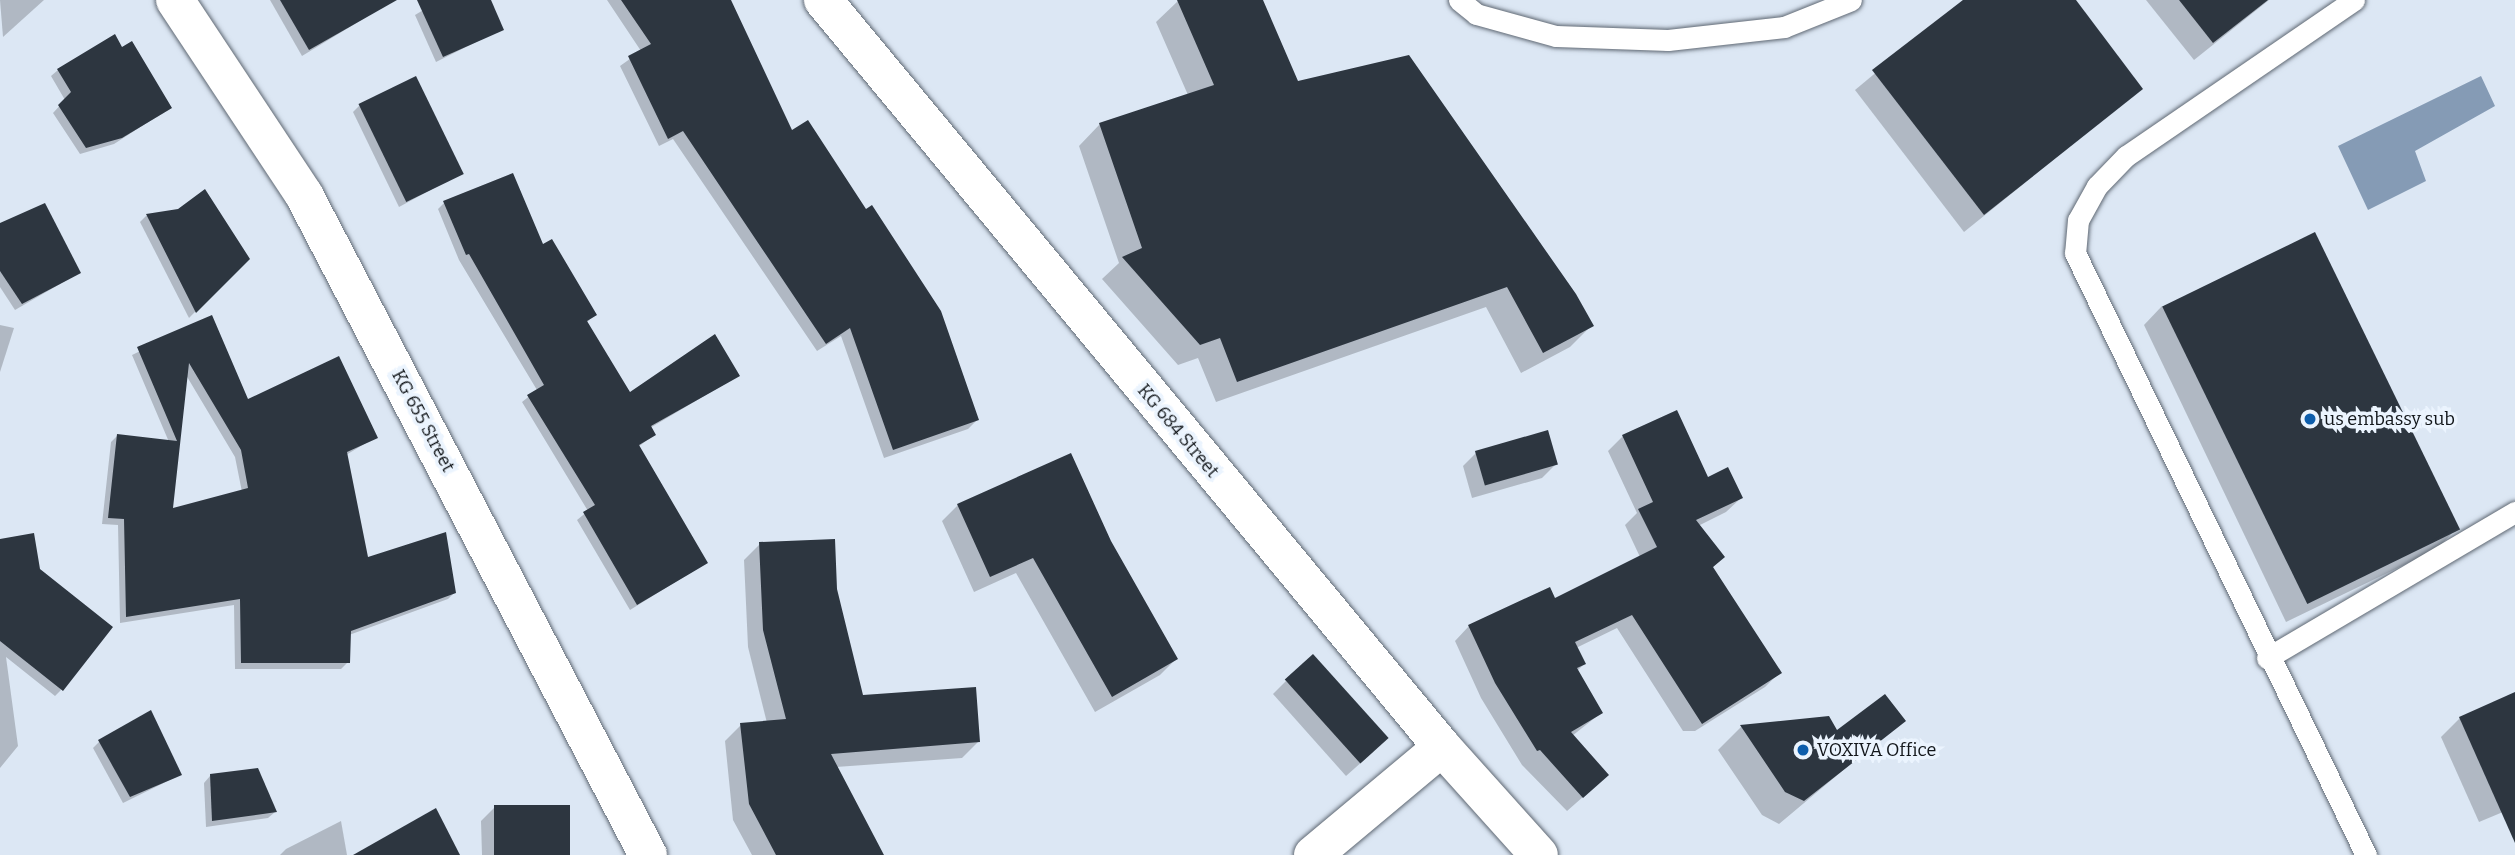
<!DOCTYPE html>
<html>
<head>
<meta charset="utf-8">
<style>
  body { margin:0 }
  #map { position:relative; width:2515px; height:855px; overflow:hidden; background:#dce7f4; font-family:Bitter,serif }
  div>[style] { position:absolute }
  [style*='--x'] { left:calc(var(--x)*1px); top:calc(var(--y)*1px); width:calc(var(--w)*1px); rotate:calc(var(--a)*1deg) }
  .water>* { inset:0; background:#859bb5 }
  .shadow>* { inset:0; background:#0003 }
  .building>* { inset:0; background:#2d3640; transform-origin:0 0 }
  .roads { filter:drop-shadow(0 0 2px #5f6873) drop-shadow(0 0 2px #5f6873) }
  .service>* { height:21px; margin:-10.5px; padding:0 10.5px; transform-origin:10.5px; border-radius:10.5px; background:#fff }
  .minor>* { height:38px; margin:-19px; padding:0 19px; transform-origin:19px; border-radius:19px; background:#fff }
  .dots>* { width:19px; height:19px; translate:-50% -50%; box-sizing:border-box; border:4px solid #ebf4fe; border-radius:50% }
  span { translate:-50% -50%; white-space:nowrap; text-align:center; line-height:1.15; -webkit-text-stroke:7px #ebf4fe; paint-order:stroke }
  .poi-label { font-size:18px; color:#12161a }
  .left { translate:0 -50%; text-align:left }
  .street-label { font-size:18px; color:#12161a }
</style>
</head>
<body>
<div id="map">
  <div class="water">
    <i style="clip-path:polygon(2481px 76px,2495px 106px,2415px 151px,2426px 181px,2368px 210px,2338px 146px)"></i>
  </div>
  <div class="shadow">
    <i style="clip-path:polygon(0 0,44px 0,3px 37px)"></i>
    <i style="clip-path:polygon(270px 0,384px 0,386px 5px,302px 56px)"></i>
    <i style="clip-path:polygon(440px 0,489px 0,502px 29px,436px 62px,415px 15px)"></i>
    <i style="clip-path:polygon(607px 0,717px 0,792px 133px,977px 420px,968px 429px,884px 458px,841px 336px,817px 351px,673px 139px,659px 146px,620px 66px,641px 51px)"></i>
    <i style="clip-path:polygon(1261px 0,1297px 83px,1591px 326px,1570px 347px,1521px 373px,1486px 307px,1216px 402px,1198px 358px,1178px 365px,1102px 279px,1119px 263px,1079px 146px,1100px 124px,1188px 95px,1156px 22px,1178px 1px)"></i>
    <i style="clip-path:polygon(1963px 0,2073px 0,2141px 89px,1964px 232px,1855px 90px)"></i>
    <i style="clip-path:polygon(2146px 0,2269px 0,2194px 60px)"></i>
    <i style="clip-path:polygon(121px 50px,170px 108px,114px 144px,80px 154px,53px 113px,65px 100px,51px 76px,58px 70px)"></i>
    <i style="clip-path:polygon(359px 106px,462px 173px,399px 207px,353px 112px)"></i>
    <i style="clip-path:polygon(444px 203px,542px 247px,595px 315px,586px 323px,629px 395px,738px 376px,650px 428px,654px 435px,638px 447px,706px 563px,630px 610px,577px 520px,588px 511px,522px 402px,537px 390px,459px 260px,438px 209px)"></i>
    <i style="clip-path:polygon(178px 211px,248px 258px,189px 318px,140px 222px,146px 216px)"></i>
    <i style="clip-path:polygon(0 225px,79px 273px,15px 310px,0 287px)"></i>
    <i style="clip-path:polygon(2162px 306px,2455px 530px,2437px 549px,2286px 622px,2144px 325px)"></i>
    <i style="clip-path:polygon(evenodd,211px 317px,247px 401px,376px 437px,346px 455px,367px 559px,454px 593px,448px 599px,349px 635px,348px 662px,341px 669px,235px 669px,234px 605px,120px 623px,118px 525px,102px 524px,111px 442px,117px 436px,169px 442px,132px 355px,211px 317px,186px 375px,235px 457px,242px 492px,171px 510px,186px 375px)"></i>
    <i style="clip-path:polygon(0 325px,14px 328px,0 372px)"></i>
    <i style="clip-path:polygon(1623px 436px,1741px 498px,1726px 512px,1698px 526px,1723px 557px,1712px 568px,1779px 673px,1765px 687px,1695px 731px,1683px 731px,1617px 628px,1576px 648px,1584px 664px,1577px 671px,1601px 713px,1572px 736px,1592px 789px,1567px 811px,1522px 765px,1481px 698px,1455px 641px,1469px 626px,1554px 600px,1640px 557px,1625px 525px,1637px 513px,1608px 451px)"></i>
    <i style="clip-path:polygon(1476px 453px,1556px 464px,1542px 478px,1472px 498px,1463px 466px)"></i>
    <i style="clip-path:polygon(958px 505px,1109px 541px,1176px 659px,1160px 675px,1095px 712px,1016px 573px,974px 592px,942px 521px)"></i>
    <i style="clip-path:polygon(0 540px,61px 690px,55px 696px,6px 657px,18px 746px,0 768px)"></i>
    <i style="clip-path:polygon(760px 544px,835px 589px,862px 697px,978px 742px,962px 758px,836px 767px,882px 855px,752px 855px,733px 820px,725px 741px,741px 725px,767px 723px,748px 647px,744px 560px)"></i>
    <i style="clip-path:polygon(1286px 681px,1373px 752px,1346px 776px,1273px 694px)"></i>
    <i style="clip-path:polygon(2515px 694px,2515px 807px,2479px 822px,2441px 737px,2460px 718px)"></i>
    <i style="clip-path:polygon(1903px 720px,1779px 824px,1762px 815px,1718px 750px,1741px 727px,1836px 732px)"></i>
    <i style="clip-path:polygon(99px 742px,180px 775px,123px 803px,93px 748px)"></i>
    <i style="clip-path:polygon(210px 776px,275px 812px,268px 818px,206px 827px,204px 783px)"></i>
    <i style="clip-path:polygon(494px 808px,568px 855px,482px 855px,481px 821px)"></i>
    <i style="clip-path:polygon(341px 821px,347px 855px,280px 855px,286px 849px)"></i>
  </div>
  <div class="building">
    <i style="clip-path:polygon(280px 0,397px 0,309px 50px)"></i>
    <i style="clip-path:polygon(417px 0,491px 0,504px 30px,443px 57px)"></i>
    <i style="clip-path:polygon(621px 0,731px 0,792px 130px,808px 120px,866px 209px,872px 205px,941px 311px,979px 420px,893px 450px,850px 328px,826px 344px,683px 131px,668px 139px,628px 56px,651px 44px)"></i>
    <i style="clip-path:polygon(1177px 0,1263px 0,1298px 81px,1409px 55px,1576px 294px,1594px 326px,1543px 353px,1507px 287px,1237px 382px,1220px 338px,1200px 345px,1122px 257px,1142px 248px,1099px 123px,1214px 85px)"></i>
    <i style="clip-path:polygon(1963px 0,2076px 0,2143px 89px,1984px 215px,1872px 70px)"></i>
    <i style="clip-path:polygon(2179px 0,2268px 0,2213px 43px)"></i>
    <i style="clip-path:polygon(115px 34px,122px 47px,132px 41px,172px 108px,122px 138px,86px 148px,58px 105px,71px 92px,57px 69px)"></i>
    <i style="left:416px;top:76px;width:109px;height:64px;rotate:64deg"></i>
    <i style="clip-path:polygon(513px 173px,543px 244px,552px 239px,597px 315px,587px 321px,630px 392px,715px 334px,740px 376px,651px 426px,656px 435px,639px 445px,708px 563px,637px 605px,583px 512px,595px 505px,527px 395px,544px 385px,469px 254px,466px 255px,443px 201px)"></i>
    <i style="clip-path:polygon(205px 189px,250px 259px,196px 313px,146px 214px,178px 209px)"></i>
    <i style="clip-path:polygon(45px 203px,81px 273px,22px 304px,0 271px,0 223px)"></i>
    <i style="left:2315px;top:232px;width:331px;height:170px;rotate:64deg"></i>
    <i style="clip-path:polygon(evenodd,212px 315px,248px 399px,339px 356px,378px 438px,347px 452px,368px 557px,446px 532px,456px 593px,351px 631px,350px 663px,241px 663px,240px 599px,126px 617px,124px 519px,108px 518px,117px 434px,177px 441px,137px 347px,212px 315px,189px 363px,241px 450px,248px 488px,173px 508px,189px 363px)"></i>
    <i style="clip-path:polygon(1677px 410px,1708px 477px,1728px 467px,1743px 498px,1696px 520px,1725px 557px,1713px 567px,1782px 673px,1702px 724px,1632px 615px,1575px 642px,1586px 664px,1577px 668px,1603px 713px,1571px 732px,1609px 775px,1583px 798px,1540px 750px,1537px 751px,1495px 683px,1468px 625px,1550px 587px,1555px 598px,1657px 547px,1638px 509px,1653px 502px,1622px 435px)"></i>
    <i style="left:1548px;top:430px;width:36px;height:76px;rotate:74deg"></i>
    <i style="clip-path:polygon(1071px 453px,1111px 541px,1178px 659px,1112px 697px,1033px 558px,990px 577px,957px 504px)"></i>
    <i style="clip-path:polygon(34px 533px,40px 569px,113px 627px,63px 691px,0 641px,0 539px)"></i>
    <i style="clip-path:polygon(835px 539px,837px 589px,863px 695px,976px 687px,980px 742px,831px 754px,884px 855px,776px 855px,749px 804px,740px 723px,786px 719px,763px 630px,759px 542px)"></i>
    <i style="left:1313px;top:654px;width:113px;height:38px;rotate:48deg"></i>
    <i style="clip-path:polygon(2515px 692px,2515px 843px,2459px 717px)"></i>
    <i style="clip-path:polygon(1885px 694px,1906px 721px,1804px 801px,1785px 792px,1740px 725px,1829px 716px,1837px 730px)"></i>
    <i style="clip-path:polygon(151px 710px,182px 775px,130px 797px,98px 740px)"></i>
    <i style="clip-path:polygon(258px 768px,277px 812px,212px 821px,210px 774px)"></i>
    <i style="left:570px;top:805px;width:50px;height:76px;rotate:90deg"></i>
    <i style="clip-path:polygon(436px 808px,460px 855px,353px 855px)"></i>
  </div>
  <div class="roads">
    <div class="service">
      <i style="--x:1459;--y:0;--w:22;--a:39"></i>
      <i style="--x:1476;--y:14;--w:83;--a:15.4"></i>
      <i style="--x:1556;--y:36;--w:112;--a:2"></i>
      <i style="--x:1668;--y:40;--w:117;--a:-6.4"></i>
      <i style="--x:1784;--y:27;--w:72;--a:-21.9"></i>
      <i style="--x:2354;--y:0;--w:276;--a:145.6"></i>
      <i style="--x:2126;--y:156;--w:42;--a:134"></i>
      <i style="--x:2097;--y:186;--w:39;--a:119"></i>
      <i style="--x:2078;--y:220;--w:33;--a:95"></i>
      <i style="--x:2075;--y:253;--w:669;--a:64.2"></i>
      <i style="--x:2267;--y:658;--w:288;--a:-30.5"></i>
    </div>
    <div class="minor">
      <i style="--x:175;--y:0;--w:234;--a:56.5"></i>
      <i style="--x:304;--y:195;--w:744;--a:62.47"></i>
      <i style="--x:823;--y:0;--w:970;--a:50.35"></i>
      <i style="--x:1442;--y:747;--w:145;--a:48.1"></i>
      <i style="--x:1313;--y:855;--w:168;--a:-39.9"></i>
    </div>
  </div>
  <div class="dots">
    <i style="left:2310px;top:419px;background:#0d5dab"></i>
    <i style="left:1803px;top:750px;background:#0d5dab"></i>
  </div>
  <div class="poi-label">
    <span class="left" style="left:2324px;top:419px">us embassy sub</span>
    <span class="left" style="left:1817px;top:750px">VOXIVA Office</span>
  </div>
  <div class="street-label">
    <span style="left:423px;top:421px;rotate:62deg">KG 655 Street</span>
    <span style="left:1178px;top:431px;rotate:50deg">KG 684 Street</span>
  </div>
</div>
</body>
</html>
